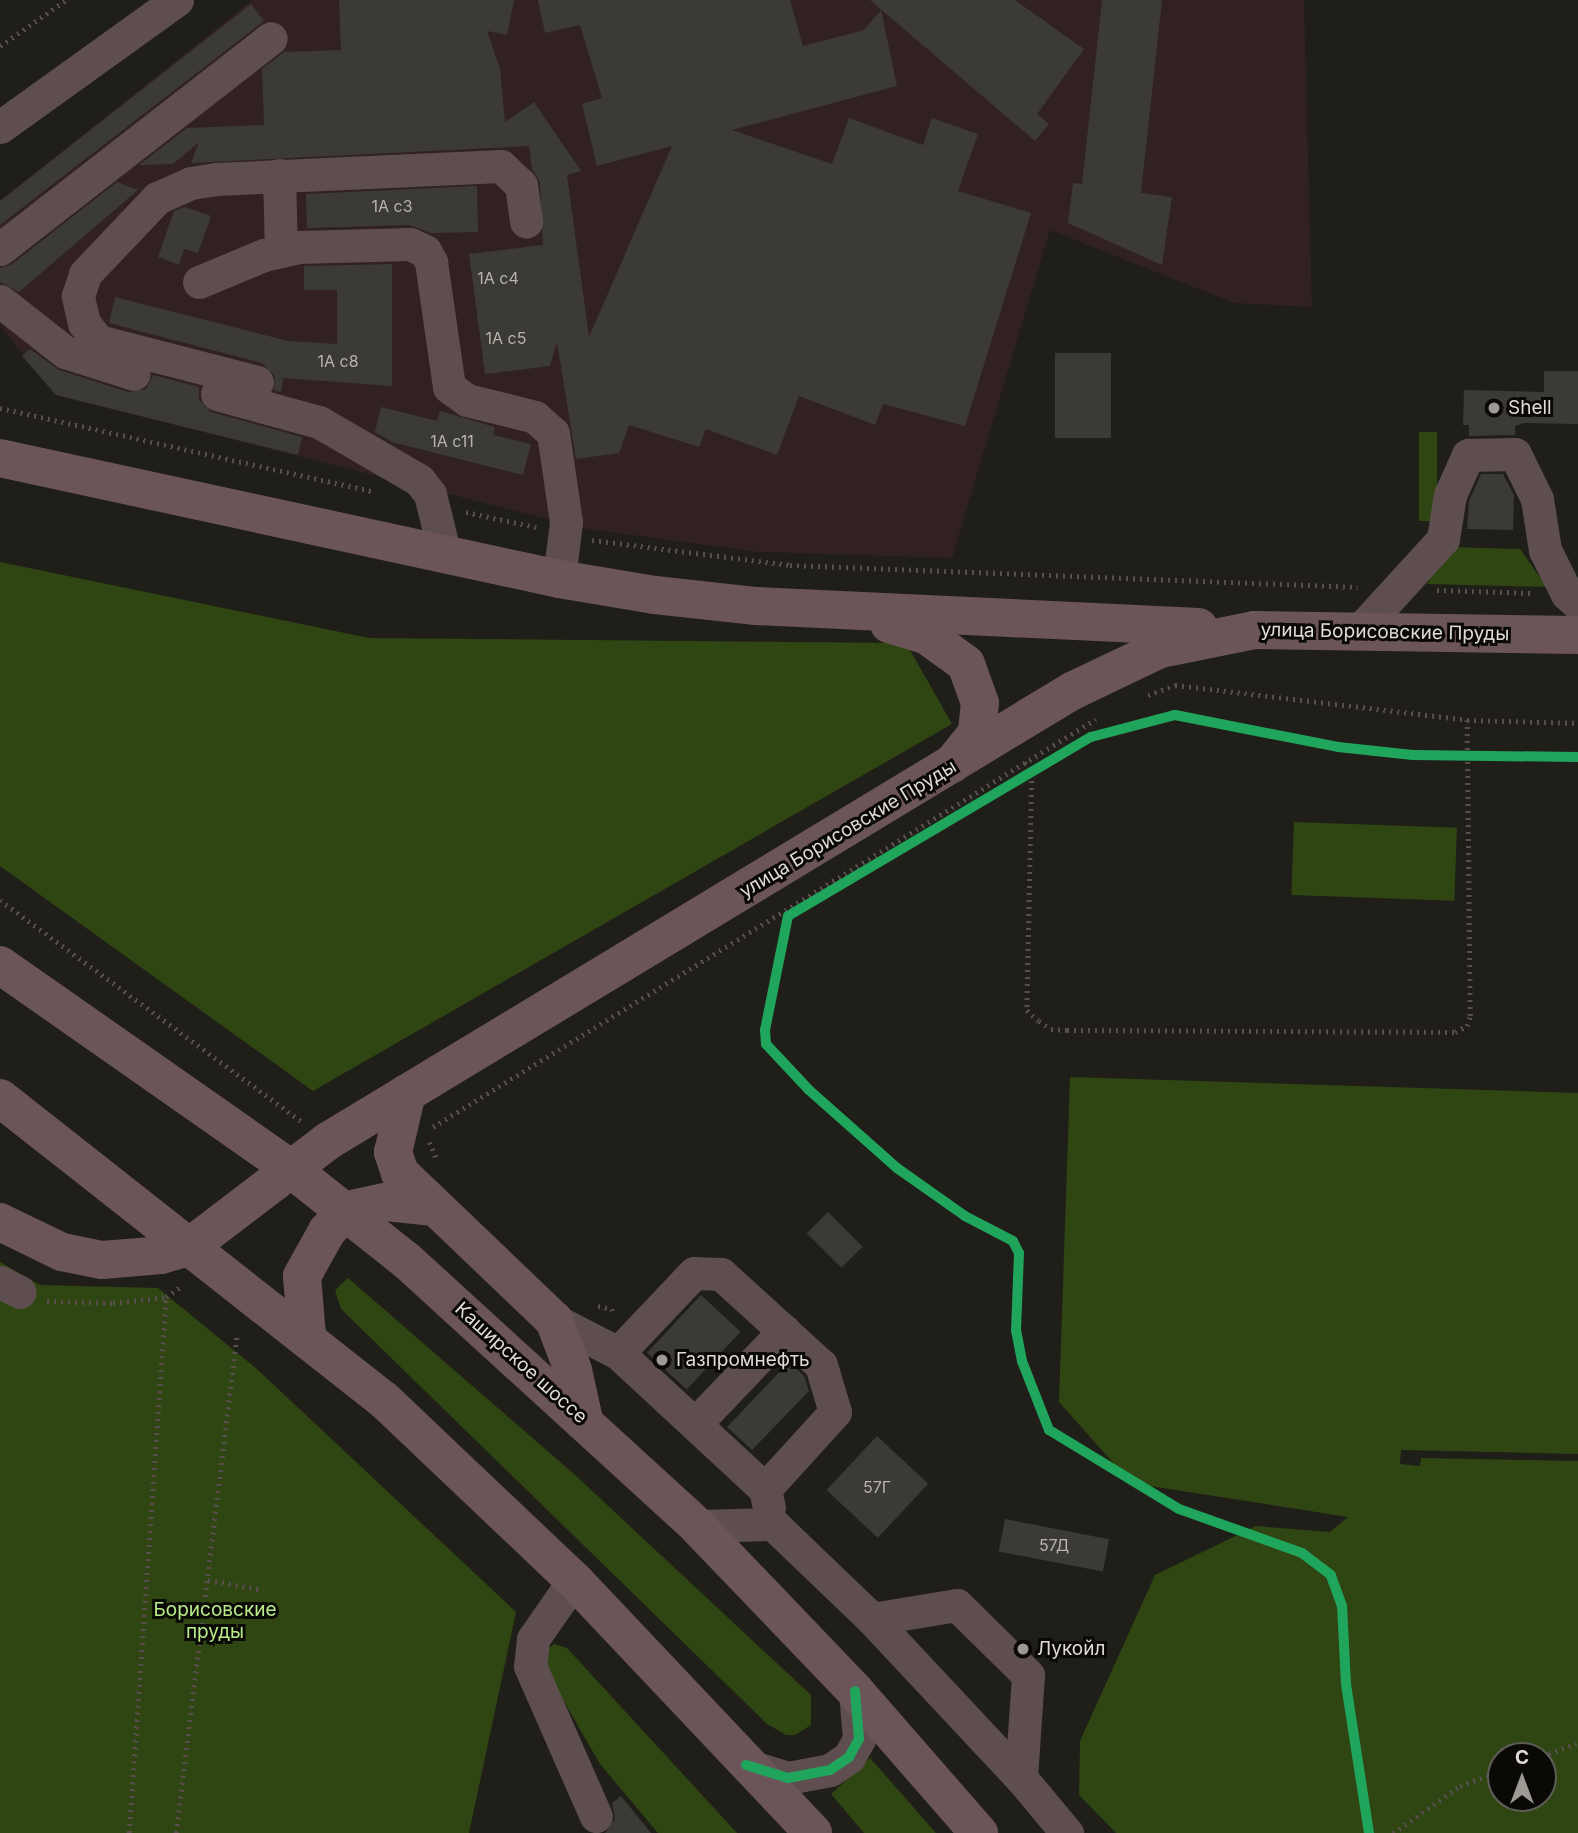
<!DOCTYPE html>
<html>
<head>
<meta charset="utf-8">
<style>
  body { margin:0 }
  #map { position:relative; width:1578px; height:1833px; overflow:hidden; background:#201e18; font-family:Inter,sans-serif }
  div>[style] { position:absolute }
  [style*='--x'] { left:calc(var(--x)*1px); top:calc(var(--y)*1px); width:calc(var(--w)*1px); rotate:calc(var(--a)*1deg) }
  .industrial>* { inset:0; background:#312122 }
  .green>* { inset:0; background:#2f4612; transform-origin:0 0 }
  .building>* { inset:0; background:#3c3a35; transform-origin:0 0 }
  .path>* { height:4.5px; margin-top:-2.25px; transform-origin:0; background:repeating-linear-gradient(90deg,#574e4d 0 2px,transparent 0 7px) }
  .minor>* { height:33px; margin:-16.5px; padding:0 16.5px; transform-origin:16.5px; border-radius:16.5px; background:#5e4e50 }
  .major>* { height:38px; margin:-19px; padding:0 19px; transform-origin:19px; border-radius:19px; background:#6c5559 }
  .cycleway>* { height:10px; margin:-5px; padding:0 5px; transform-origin:5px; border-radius:5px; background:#20a55d }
  .dots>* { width:19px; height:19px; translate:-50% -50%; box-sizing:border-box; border:4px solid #0b0905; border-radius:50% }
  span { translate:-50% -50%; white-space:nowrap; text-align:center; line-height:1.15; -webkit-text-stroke:6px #0b0905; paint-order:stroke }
  .number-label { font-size:16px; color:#b6b4ad }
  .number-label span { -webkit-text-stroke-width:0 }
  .poi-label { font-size:19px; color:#dedcd5 }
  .left { translate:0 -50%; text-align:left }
  .street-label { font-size:19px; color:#dedcd5 }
  .park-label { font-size:19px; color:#b8eb89 }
  .north { position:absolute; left:1487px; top:1742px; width:70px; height:70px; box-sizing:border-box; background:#0b0905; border:2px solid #5f5d58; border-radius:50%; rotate:0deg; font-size:19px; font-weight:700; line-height:28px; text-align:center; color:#dedcd5 }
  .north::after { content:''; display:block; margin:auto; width:24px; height:32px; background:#9c9a93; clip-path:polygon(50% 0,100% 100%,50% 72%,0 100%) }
</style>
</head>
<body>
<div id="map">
  <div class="industrial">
    <i style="clip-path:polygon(252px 0,1304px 0,1312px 307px,1234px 303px,1050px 230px,952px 558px,759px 552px,587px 529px,56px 395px,0 326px,0 201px)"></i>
  </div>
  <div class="green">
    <i style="left:1419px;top:432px;width:18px;height:89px"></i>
    <i style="clip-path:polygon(1449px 547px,1520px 549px,1547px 587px,1427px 584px)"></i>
    <i style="clip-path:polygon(0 562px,369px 638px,906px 643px,952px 724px,313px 1091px,0 866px)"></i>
    <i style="left:1294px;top:822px;width:163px;height:73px;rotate:2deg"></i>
    <i style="clip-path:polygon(evenodd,1070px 1077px,1578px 1093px,1578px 1454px,1401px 1450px,1400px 1464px,1420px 1466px,1421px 1458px,1578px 1461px,1578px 1833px,1116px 1833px,1079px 1795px,1080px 1741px,1155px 1575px,1256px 1526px,1330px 1532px,1348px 1517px,1131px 1483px,1059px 1402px,1070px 1077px,1543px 1756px,1543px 1798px,1501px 1798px,1501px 1756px,1543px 1756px)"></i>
    <i style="clip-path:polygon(0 1262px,40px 1285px,158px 1288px,258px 1370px,516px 1612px,469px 1833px,0 1833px)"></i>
    <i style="clip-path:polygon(348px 1278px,574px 1474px,811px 1695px,811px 1725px,795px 1735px,786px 1735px,767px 1724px,341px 1309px,335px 1290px)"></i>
    <i style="clip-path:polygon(554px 1644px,567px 1648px,737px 1833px,658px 1833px,600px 1764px,547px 1672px,544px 1652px)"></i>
    <i style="clip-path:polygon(870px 1758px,936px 1833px,864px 1833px,831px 1794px)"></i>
  </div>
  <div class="building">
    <i style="clip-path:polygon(339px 0,514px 0,507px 35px,487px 31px,500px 69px,505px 122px,534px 102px,581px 171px,567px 175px,589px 337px,672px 146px,597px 166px,582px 104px,602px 98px,580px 25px,545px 33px,538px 0,790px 0,803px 46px,864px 30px,881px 10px,897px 86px,732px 130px,832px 164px,849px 118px,923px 145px,932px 118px,978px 134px,958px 191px,1031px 213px,965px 426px,883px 404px,875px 425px,799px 396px,777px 455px,706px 429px,699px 447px,629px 425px,619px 453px,576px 459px,557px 342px,550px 366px,485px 374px,469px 254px,543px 245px,540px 182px,532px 169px,529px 146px,191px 163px,199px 142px,173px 164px,139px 165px,187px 128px,264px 125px,262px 69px,284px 52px,341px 50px)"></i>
    <i style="clip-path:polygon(870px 0,1015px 0,1084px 49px,1037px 114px,1049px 124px,1035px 141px)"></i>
    <i style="clip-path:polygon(1102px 0,1162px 0,1141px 193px,1172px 197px,1162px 265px,1068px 223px,1073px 183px,1082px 184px)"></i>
    <i style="clip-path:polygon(251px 4px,264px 21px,0 225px,0 201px)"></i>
    <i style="clip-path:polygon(117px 182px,138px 190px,19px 292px,0 282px,0 268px,12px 264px)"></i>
    <i style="clip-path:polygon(477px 186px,478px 232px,431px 233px,409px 225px,307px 228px,306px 194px)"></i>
    <i style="clip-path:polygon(185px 207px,211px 216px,198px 253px,184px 249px,179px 265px,158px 257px,174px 211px)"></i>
    <i style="clip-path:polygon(392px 264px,392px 386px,283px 378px,281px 392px,274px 390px,275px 376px,262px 363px,109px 323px,115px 297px,288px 341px,337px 344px,337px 290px,304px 290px,304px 266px)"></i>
    <i style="clip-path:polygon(30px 349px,59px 370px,128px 392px,146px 389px,153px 375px,199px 387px,199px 400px,211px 412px,302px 437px,298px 455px,56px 395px,22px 356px)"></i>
    <i style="left:1055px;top:353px;width:56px;height:85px"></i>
    <i style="clip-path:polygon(1544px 371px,1578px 371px,1578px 424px,1524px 423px,1515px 426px,1515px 435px,1469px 436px,1469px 425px,1463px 425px,1464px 390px,1544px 392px)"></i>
    <i style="clip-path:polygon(381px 407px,437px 421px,440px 411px,495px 427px,493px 435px,531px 444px,523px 475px,392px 442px,375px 432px)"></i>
    <i style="clip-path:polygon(1481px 474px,1503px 474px,1514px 495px,1513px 530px,1467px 529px,1469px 501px)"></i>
    <i style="left:828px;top:1212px;width:49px;height:30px;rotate:45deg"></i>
    <i style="left:701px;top:1295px;width:54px;height:79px;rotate:43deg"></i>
    <i style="clip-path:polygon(789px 1362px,804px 1376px,809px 1391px,752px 1450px,727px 1427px)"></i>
    <i style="left:877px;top:1436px;width:70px;height:74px;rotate:43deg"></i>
    <i style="left:1005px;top:1519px;width:106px;height:33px;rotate:11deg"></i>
    <i style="clip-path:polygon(621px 1796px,651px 1833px,605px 1833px,615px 1819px,612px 1803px)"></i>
  </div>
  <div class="path">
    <i style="--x:0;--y:46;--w:80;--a:-34.9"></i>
    <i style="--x:0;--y:408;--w:384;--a:12.6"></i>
    <i style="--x:466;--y:512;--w:72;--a:12.1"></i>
    <i style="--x:592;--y:540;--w:200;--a:7.2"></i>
    <i style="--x:790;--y:565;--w:568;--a:2.22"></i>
    <i style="--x:1437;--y:590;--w:96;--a:1.8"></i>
    <i style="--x:1148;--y:695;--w:29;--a:-20"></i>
    <i style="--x:1175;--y:685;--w:294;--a:6.8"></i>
    <i style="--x:1467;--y:720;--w:111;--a:1.5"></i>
    <i style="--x:1025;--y:762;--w:14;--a:60"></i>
    <i style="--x:1032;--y:774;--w:236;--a:91.2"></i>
    <i style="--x:1027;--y:1010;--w:16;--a:43"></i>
    <i style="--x:1039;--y:1021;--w:14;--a:34"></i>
    <i style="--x:1051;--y:1029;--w:16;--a:4"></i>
    <i style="--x:1067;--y:1030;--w:388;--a:0.3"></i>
    <i style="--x:1455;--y:1032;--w:13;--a:-27"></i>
    <i style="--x:1467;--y:1026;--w:10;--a:-73"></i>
    <i style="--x:1470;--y:1016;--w:296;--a:-90.6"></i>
    <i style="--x:0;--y:900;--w:373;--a:36.3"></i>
    <i style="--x:433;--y:1127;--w:778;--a:-31.61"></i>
    <i style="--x:430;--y:1142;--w:19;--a:69"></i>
    <i style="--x:47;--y:1301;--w:66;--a:1.7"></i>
    <i style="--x:113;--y:1303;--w:53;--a:-6.5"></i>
    <i style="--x:598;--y:1306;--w:14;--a:12"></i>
    <i style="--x:612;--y:1309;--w:5;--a:79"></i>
    <i style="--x:208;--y:1580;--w:56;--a:10.3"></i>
    <i style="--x:1542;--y:1756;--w:38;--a:-20"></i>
    <i style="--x:129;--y:1833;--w:537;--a:-86.05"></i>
    <i style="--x:166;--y:1297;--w:16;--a:-35"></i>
    <i style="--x:176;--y:1833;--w:503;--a:-83.03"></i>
    <i style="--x:1393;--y:1833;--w:82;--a:-35"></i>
    <i style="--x:1460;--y:1786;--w:44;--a:-20.1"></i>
  </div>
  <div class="minor">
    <i style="--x:0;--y:127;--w:218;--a:-35.7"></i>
    <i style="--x:279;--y:175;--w:75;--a:88.5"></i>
    <i style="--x:0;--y:249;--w:343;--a:-37.9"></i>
    <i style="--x:199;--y:282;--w:70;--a:-22.6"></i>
    <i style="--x:264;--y:255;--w:35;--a:-13"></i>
    <i style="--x:298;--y:247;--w:112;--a:-1.5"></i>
    <i style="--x:410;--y:244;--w:17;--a:25"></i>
    <i style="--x:425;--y:251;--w:13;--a:61"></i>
    <i style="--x:431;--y:262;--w:126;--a:81.8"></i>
    <i style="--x:449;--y:387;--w:22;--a:36"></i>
    <i style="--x:467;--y:400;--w:70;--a:14"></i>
    <i style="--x:535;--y:417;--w:24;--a:42"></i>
    <i style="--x:553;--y:433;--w:90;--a:81.7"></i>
    <i style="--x:566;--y:522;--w:57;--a:97"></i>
    <i style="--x:0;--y:301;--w:83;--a:38.1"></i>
    <i style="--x:65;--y:352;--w:72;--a:17.7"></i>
    <i style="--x:257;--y:382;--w:164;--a:-165.5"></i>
    <i style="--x:98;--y:341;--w:23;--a:-128"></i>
    <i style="--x:84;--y:323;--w:28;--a:-103"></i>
    <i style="--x:78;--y:296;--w:23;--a:-72"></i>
    <i style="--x:85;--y:274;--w:105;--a:-46.5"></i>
    <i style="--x:157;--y:198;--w:37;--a:-24"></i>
    <i style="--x:191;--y:183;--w:24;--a:-9"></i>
    <i style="--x:215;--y:179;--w:286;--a:-2.6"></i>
    <i style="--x:501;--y:166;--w:28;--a:44"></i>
    <i style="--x:521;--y:185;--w:37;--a:82"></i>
    <i style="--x:217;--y:394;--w:106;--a:15.4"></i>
    <i style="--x:319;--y:422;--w:116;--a:30.1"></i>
    <i style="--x:419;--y:480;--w:18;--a:52"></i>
    <i style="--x:430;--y:494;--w:63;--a:76.2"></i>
    <i style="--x:1360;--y:630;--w:123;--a:-47.6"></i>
    <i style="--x:1443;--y:539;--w:45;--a:-81"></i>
    <i style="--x:1450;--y:495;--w:44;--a:-65.8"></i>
    <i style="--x:1468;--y:455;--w:47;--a:-1.2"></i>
    <i style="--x:1515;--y:454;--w:50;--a:63.9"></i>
    <i style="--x:1537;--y:499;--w:52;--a:81.1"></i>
    <i style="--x:1545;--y:550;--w:49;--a:63.4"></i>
    <i style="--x:1567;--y:594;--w:15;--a:42"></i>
    <i style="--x:0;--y:1282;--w:22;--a:27"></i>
    <i style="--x:554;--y:1320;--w:72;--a:27.3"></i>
    <i style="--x:618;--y:1353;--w:200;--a:42.8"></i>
    <i style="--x:765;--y:1489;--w:19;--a:78"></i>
    <i style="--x:618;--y:1353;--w:110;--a:-46.5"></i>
    <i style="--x:694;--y:1273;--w:27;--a:2"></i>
    <i style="--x:721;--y:1274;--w:135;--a:42.3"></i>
    <i style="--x:821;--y:1365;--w:49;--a:73.4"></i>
    <i style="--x:835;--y:1412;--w:104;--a:132.3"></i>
    <i style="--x:695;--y:1424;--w:129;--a:-46.3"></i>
    <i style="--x:697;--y:1526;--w:76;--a:-1.5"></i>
    <i style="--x:773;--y:1524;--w:137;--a:43.8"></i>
    <i style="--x:872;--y:1619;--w:86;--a:-9.4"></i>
    <i style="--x:957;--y:1605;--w:100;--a:44.6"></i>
    <i style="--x:1028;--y:1675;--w:103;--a:93.9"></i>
    <i style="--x:1021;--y:1778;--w:72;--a:50.1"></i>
    <i style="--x:574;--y:1580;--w:72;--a:124.8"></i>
    <i style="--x:533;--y:1639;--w:27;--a:96"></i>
    <i style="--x:530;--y:1666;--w:164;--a:66.3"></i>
    <i style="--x:872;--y:1619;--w:218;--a:46.9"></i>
    <i style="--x:746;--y:1765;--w:44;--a:17.2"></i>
    <i style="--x:788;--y:1778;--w:43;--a:-10.8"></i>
    <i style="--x:830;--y:1770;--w:23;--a:-34"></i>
    <i style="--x:849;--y:1757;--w:21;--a:-61"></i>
    <i style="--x:859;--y:1739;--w:48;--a:-94.8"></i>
  </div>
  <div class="major">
    <i style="--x:0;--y:458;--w:572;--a:12.21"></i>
    <i style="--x:559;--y:579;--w:97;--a:9.5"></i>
    <i style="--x:655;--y:595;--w:102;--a:6.2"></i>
    <i style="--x:756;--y:606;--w:443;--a:2.7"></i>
    <i style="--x:889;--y:624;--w:39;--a:17"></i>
    <i style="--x:926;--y:635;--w:49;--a:35.9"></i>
    <i style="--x:966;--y:664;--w:41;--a:70.3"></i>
    <i style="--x:980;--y:703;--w:30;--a:96"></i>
    <i style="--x:977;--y:733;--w:40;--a:129"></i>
    <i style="--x:0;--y:965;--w:355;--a:35"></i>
    <i style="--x:291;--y:1169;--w:147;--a:38.4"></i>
    <i style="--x:406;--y:1260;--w:394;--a:42.4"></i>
    <i style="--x:697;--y:1526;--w:228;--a:46.2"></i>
    <i style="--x:855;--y:1691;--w:189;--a:48.9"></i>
    <i style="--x:407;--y:1093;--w:61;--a:103.3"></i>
    <i style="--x:393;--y:1152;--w:22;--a:72"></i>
    <i style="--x:400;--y:1173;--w:213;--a:43.7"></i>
    <i style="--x:554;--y:1320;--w:53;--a:69.2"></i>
    <i style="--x:573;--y:1370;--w:51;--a:77.6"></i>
    <i style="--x:0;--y:1098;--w:489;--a:38.2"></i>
    <i style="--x:384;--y:1400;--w:262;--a:43.5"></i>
    <i style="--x:574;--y:1580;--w:348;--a:46.6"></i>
    <i style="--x:0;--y:1222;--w:69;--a:25.8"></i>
    <i style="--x:62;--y:1252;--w:41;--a:11.3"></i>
    <i style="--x:102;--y:1260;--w:59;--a:-4.8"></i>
    <i style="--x:161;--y:1255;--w:29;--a:-16"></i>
    <i style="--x:189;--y:1247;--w:175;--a:-37.3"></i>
    <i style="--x:328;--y:1141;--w:870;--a:-31.17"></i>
    <i style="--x:1072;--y:691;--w:98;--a:-25.5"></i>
    <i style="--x:1160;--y:649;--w:96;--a:-11.4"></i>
    <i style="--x:1254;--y:630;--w:324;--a:0.9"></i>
    <i style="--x:307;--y:1336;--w:60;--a:-94.8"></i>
    <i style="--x:302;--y:1276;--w:51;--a:-60.9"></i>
    <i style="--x:327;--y:1231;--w:29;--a:-46"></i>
    <i style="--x:347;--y:1210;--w:40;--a:-12"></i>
    <i style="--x:386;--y:1202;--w:46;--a:6.2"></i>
  </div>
  <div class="cycleway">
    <i style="--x:746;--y:1765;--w:44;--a:17.2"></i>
    <i style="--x:788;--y:1778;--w:43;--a:-10.8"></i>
    <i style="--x:830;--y:1770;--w:23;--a:-34"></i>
    <i style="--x:849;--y:1757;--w:21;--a:-61"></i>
    <i style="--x:859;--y:1739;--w:48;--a:-94.8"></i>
    <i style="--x:1369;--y:1833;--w:151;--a:-98.8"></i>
    <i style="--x:1346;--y:1684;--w:78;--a:-92.9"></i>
    <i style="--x:1342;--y:1606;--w:33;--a:-110"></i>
    <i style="--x:1331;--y:1575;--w:36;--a:-143"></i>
    <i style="--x:1302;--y:1553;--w:131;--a:-160.3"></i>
    <i style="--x:1179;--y:1509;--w:152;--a:-148.7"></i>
    <i style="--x:1049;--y:1430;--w:74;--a:-111.4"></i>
    <i style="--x:1022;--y:1361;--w:31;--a:-101"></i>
    <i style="--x:1016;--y:1331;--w:78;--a:-87.8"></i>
    <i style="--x:1019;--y:1253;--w:13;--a:-117"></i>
    <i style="--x:1013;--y:1241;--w:54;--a:-152.5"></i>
    <i style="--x:965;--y:1216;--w:83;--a:-144.8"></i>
    <i style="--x:897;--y:1168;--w:118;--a:-138.4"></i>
    <i style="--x:809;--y:1090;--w:63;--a:-133.1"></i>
    <i style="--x:766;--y:1044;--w:14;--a:-94"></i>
    <i style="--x:765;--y:1030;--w:116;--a:-78.6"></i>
    <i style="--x:788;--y:916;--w:352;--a:-30.6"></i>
    <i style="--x:1091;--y:737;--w:87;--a:-14.7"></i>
    <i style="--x:1175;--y:715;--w:166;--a:11.1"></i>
    <i style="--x:1338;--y:747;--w:75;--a:6.1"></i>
    <i style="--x:1413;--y:755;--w:165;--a:0.7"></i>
  </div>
  <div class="dots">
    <i style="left:1494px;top:408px;background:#9c9a93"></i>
    <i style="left:662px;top:1360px;background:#9c9a93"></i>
    <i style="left:1023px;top:1649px;background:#9c9a93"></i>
  </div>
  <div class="number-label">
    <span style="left:392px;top:206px">1А с3</span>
    <span style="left:498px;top:278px">1А с4</span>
    <span style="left:506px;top:338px">1А с5</span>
    <span style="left:338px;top:361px">1А с8</span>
    <span style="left:452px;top:441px">1А с11</span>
    <span style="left:877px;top:1487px">57Г</span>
    <span style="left:1054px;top:1545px">57Д</span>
  </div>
  <div class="poi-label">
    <span class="left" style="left:1508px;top:408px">Shell</span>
    <span class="left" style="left:676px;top:1360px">Газпромнефть</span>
    <span class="left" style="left:1037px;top:1649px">Лукойл</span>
  </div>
  <div class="street-label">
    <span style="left:1385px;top:632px;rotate:1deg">улица Борисовские Пруды</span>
    <span style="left:848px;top:829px;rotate:-31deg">улица Борисовские Пруды</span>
    <span style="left:521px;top:1363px;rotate:42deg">Каширское шоссе</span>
  </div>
  <div class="park-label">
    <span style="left:215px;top:1621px">Борисовские<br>пруды</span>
  </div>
  <div class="north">С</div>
</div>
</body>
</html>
